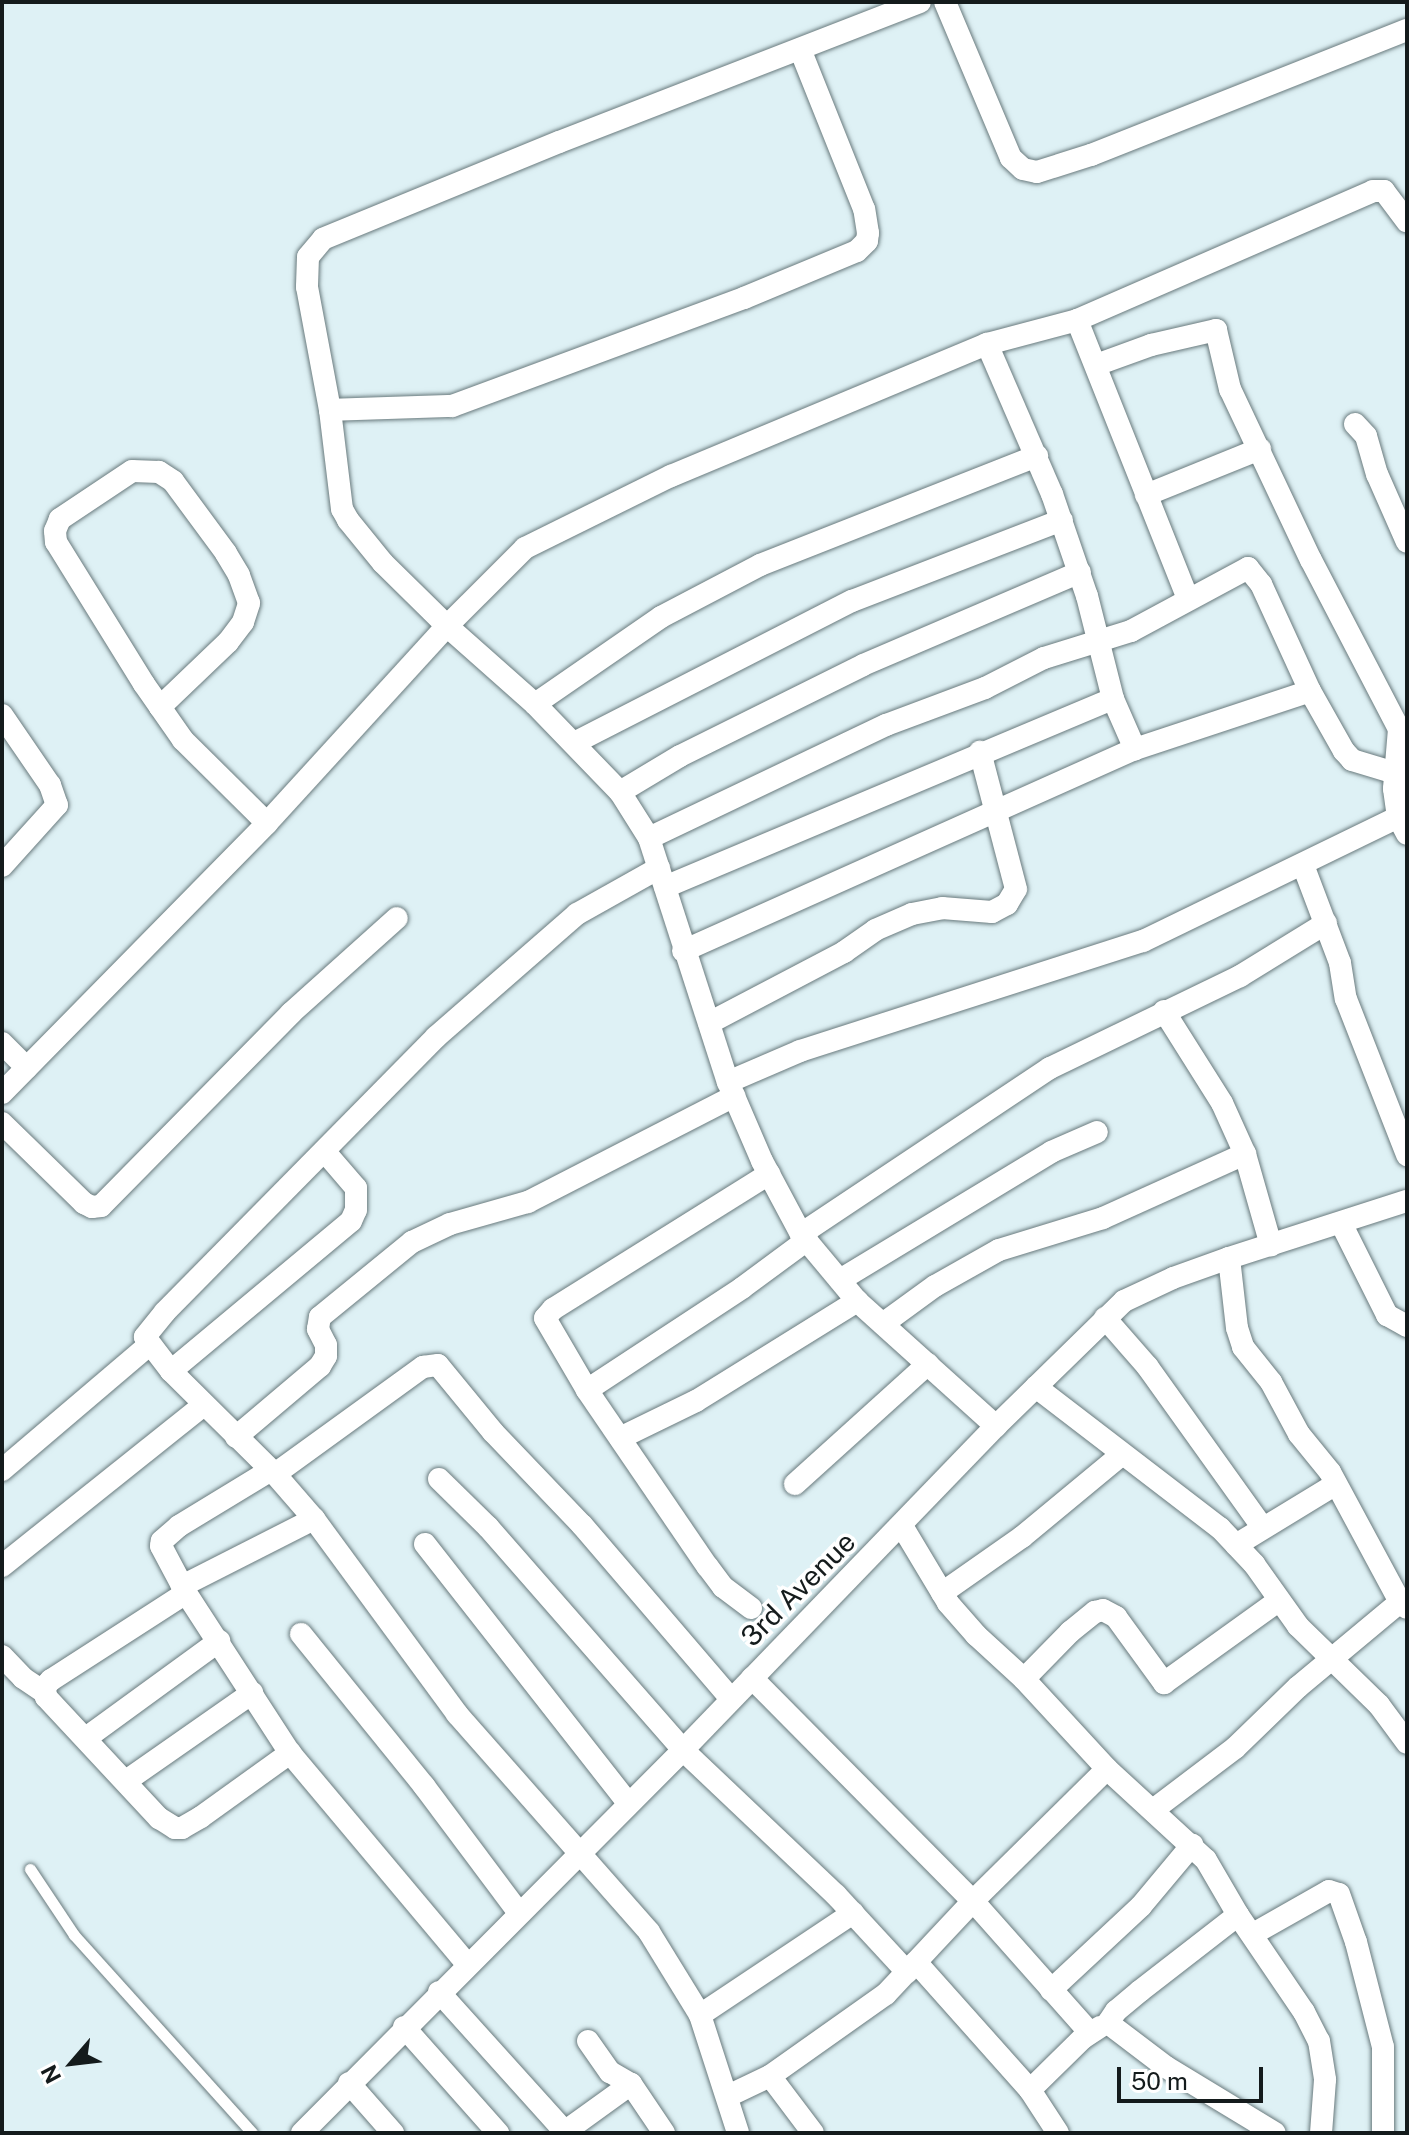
<!DOCTYPE html>
<html>
<head>
<meta charset="utf-8">
<style>
  body { margin:0 }
  #map { position:relative; width:1409px; height:2135px; overflow:hidden; background:#def1f5; font-family:"Public Sans",sans-serif }
  div>[style] { position:absolute }
  [style*='--x'] { left:calc(var(--x)*1px); top:calc(var(--y)*1px); width:calc(var(--w)*1px); rotate:calc(var(--a)*1deg) }
  .roads { filter:drop-shadow(0 0 2px #697a7d) drop-shadow(0 0 2px #697a7d) }
  .service>* { height:11px; margin:-5.5px; padding:0 5.5px; transform-origin:5.5px; border-radius:5.5px; background:#fff }
  .minor>* { height:22px; margin:-11px; padding:0 11px; transform-origin:11px; border-radius:11px; background:#fff }
  span { translate:-50% -50%; white-space:nowrap; text-align:center; line-height:1.15; -webkit-text-stroke:7px #fff; paint-order:stroke }
  .street-label { font-size:28px; color:#141b1c }
  .frame { position:absolute; inset:0; border:4px solid #141b1c; pointer-events:none }
  .north { position:absolute; left:32px; top:2023px; width:80px; height:80px; -webkit-text-stroke:6px #fff; paint-order:stroke; rotate:242deg; font-size:22px; font-weight:700; line-height:32px; text-align:center; color:#141b1c }
  .north::after { content:''; display:block; margin:auto; width:28px; height:36px; background:#141b1c; clip-path:polygon(50% 0,100% 100%,50% 72%,0 100%) }
  .scale { position:absolute; left:1117px; top:2067px; width:146px; height:36px; box-sizing:border-box; border:4px solid #141b1c; border-top:0; padding-left:10px; font-size:24px; line-height:28px; white-space:nowrap; color:#141b1c; -webkit-text-stroke:6px #fff; paint-order:stroke }
</style>
</head>
<body>
<div id="map">
  <div class="roads">
    <div class="service">
      <i style="--x:30;--y:1869;--w:79;--a:56.3"></i>
      <i style="--x:74;--y:1935;--w:266;--a:48"></i>
    </div>
    <div class="minor">
      <i style="--x:920;--y:2;--w:387;--a:158.8"></i>
      <i style="--x:559;--y:142;--w:255;--a:157.7"></i>
      <i style="--x:323;--y:239;--w:23;--a:130"></i>
      <i style="--x:308;--y:257;--w:30;--a:92"></i>
      <i style="--x:307;--y:287;--w:125;--a:79.4"></i>
      <i style="--x:330;--y:410;--w:100;--a:83.1"></i>
      <i style="--x:342;--y:509;--w:13;--a:61"></i>
      <i style="--x:348;--y:520;--w:55;--a:50.9"></i>
      <i style="--x:383;--y:563;--w:90;--a:44.5"></i>
      <i style="--x:447;--y:626;--w:118;--a:41.6"></i>
      <i style="--x:535;--y:704;--w:122;--a:46"></i>
      <i style="--x:620;--y:792;--w:54;--a:57.8"></i>
      <i style="--x:649;--y:838;--w:256;--a:72.1"></i>
      <i style="--x:728;--y:1082;--w:86;--a:66.7"></i>
      <i style="--x:762;--y:1161;--w:83;--a:61.9"></i>
      <i style="--x:801;--y:1234;--w:87;--a:50.1"></i>
      <i style="--x:857;--y:1301;--w:187;--a:42"></i>
      <i style="--x:945;--y:2;--w:169;--a:67.1"></i>
      <i style="--x:1011;--y:158;--w:16;--a:43"></i>
      <i style="--x:1023;--y:169;--w:14;--a:12"></i>
      <i style="--x:1037;--y:172;--w:57;--a:-17.5"></i>
      <i style="--x:1091;--y:155;--w:340;--a:-21.6"></i>
      <i style="--x:1077;--y:320;--w:300;--a:68.3"></i>
      <i style="--x:987;--y:344;--w:163;--a:66.6"></i>
      <i style="--x:1052;--y:494;--w:108;--a:71.1"></i>
      <i style="--x:1087;--y:596;--w:106;--a:75.8"></i>
      <i style="--x:1113;--y:699;--w:55;--a:66.3"></i>
      <i style="--x:1096;--y:365;--w:59;--a:-20"></i>
      <i style="--x:1151;--y:345;--w:67;--a:-13"></i>
      <i style="--x:1216;--y:330;--w:61;--a:76.7"></i>
      <i style="--x:1230;--y:389;--w:189;--a:64.7"></i>
      <i style="--x:1311;--y:560;--w:191;--a:62.5"></i>
      <i style="--x:1399;--y:729;--w:60;--a:94.8"></i>
      <i style="--x:1394;--y:789;--w:28;--a:82"></i>
      <i style="--x:1398;--y:817;--w:19;--a:62"></i>
      <i style="--x:330;--y:410;--w:122;--a:-1.9"></i>
      <i style="--x:452;--y:406;--w:311;--a:-20.3"></i>
      <i style="--x:744;--y:298;--w:122;--a:-22.6"></i>
      <i style="--x:857;--y:251;--w:14;--a:-45"></i>
      <i style="--x:867;--y:241;--w:8;--a:-83"></i>
      <i style="--x:868;--y:233;--w:24;--a:-99"></i>
      <i style="--x:864;--y:209;--w:172;--a:-111.8"></i>
      <i style="--x:1355;--y:424;--w:16;--a:47"></i>
      <i style="--x:1366;--y:436;--w:40;--a:74"></i>
      <i style="--x:1377;--y:474;--w:74;--a:66.2"></i>
      <i style="--x:1146;--y:495;--w:123;--a:-22"></i>
      <i style="--x:535;--y:704;--w:153;--a:-34.6"></i>
      <i style="--x:661;--y:617;--w:112;--a:-27.7"></i>
      <i style="--x:760;--y:565;--w:298;--a:-21.5"></i>
      <i style="--x:160;--y:707;--w:94;--a:-43.7"></i>
      <i style="--x:228;--y:642;--w:25;--a:-53"></i>
      <i style="--x:243;--y:622;--w:20;--a:-72"></i>
      <i style="--x:249;--y:603;--w:30;--a:-110"></i>
      <i style="--x:239;--y:575;--w:26;--a:-121"></i>
      <i style="--x:226;--y:553;--w:89;--a:-126.4"></i>
      <i style="--x:173;--y:481;--w:17;--a:-147"></i>
      <i style="--x:159;--y:472;--w:27;--a:-178"></i>
      <i style="--x:132;--y:471;--w:87;--a:146.3"></i>
      <i style="--x:60;--y:519;--w:13;--a:113"></i>
      <i style="--x:55;--y:531;--w:11;--a:85"></i>
      <i style="--x:56;--y:542;--w:167;--a:58.2"></i>
      <i style="--x:144;--y:684;--w:28;--a:55"></i>
      <i style="--x:160;--y:707;--w:40;--a:55.1"></i>
      <i style="--x:183;--y:740;--w:118;--a:44.7"></i>
      <i style="--x:2;--y:715;--w:85;--a:55.6"></i>
      <i style="--x:50;--y:785;--w:21;--a:71"></i>
      <i style="--x:57;--y:805;--w:82;--a:132"></i>
      <i style="--x:574;--y:743;--w:312;--a:-27.1"></i>
      <i style="--x:852;--y:601;--w:225;--a:-21.1"></i>
      <i style="--x:620;--y:792;--w:70;--a:-31"></i>
      <i style="--x:680;--y:756;--w:204;--a:-26.4"></i>
      <i style="--x:863;--y:665;--w:236;--a:-23.2"></i>
      <i style="--x:649;--y:838;--w:263;--a:-25.5"></i>
      <i style="--x:886;--y:725;--w:106;--a:-20.5"></i>
      <i style="--x:985;--y:688;--w:66;--a:-27"></i>
      <i style="--x:1044;--y:658;--w:91;--a:-17.2"></i>
      <i style="--x:1131;--y:631;--w:133;--a:-28.3"></i>
      <i style="--x:1248;--y:568;--w:21;--a:51"></i>
      <i style="--x:1261;--y:584;--w:118;--a:65.4"></i>
      <i style="--x:1310;--y:691;--w:69;--a:60.5"></i>
      <i style="--x:1344;--y:751;--w:12;--a:48"></i>
      <i style="--x:1352;--y:760;--w:45;--a:16.8"></i>
      <i style="--x:1303;--y:865;--w:105;--a:69.3"></i>
      <i style="--x:1340;--y:963;--w:36;--a:81"></i>
      <i style="--x:1346;--y:999;--w:168;--a:68.6"></i>
      <i style="--x:659;--y:868;--w:94;--a:150.7"></i>
      <i style="--x:577;--y:914;--w:187;--a:138.9"></i>
      <i style="--x:436;--y:1037;--w:386;--a:134.6"></i>
      <i style="--x:165;--y:1312;--w:32;--a:129"></i>
      <i style="--x:145;--y:1337;--w:43;--a:52.6"></i>
      <i style="--x:171;--y:1371;--w:146;--a:44.7"></i>
      <i style="--x:275;--y:1474;--w:60;--a:49.1"></i>
      <i style="--x:314;--y:1519;--w:242;--a:53.7"></i>
      <i style="--x:457;--y:1714;--w:290;--a:48.6"></i>
      <i style="--x:649;--y:1932;--w:97;--a:58.4"></i>
      <i style="--x:700;--y:2015;--w:124;--a:72.1"></i>
      <i style="--x:665;--y:887;--w:486;--a:-22.8"></i>
      <i style="--x:683;--y:951;--w:495;--a:-24.1"></i>
      <i style="--x:1135;--y:749;--w:184;--a:-18.3"></i>
      <i style="--x:1164;--y:1011;--w:109;--a:57.8"></i>
      <i style="--x:1222;--y:1103;--w:56;--a:65.7"></i>
      <i style="--x:1245;--y:1154;--w:95;--a:74.1"></i>
      <i style="--x:709;--y:1023;--w:153;--a:-27.7"></i>
      <i style="--x:844;--y:952;--w:38;--a:-35"></i>
      <i style="--x:875;--y:930;--w:40;--a:-23.4"></i>
      <i style="--x:912;--y:914;--w:31;--a:-11"></i>
      <i style="--x:942;--y:908;--w:50;--a:4.6"></i>
      <i style="--x:992;--y:912;--w:17;--a:-28"></i>
      <i style="--x:1007;--y:904;--w:17;--a:-59"></i>
      <i style="--x:1016;--y:889;--w:142;--a:-104.7"></i>
      <i style="--x:2;--y:1043;--w:35;--a:45"></i>
      <i style="--x:728;--y:1082;--w:78;--a:-23.3"></i>
      <i style="--x:800;--y:1051;--w:360;--a:-17.8"></i>
      <i style="--x:1143;--y:941;--w:284;--a:-25.9"></i>
      <i style="--x:2;--y:1093;--w:378;--a:-45.5"></i>
      <i style="--x:267;--y:823;--w:267;--a:-47.6"></i>
      <i style="--x:447;--y:626;--w:110;--a:-45"></i>
      <i style="--x:525;--y:548;--w:163;--a:-26.3"></i>
      <i style="--x:671;--y:476;--w:342;--a:-22.7"></i>
      <i style="--x:987;--y:344;--w:93;--a:-14.9"></i>
      <i style="--x:1077;--y:320;--w:323;--a:-23.5"></i>
      <i style="--x:1373;--y:191;--w:11;--a:0"></i>
      <i style="--x:1384;--y:191;--w:38;--a:53"></i>
      <i style="--x:2;--y:1123;--w:115;--a:44.3"></i>
      <i style="--x:84;--y:1203;--w:9;--a:27"></i>
      <i style="--x:92;--y:1207;--w:9;--a:-6"></i>
      <i style="--x:101;--y:1206;--w:271;--a:-45.4"></i>
      <i style="--x:291;--y:1013;--w:142;--a:-41.9"></i>
      <i style="--x:1342;--y:1225;--w:101;--a:63.4"></i>
      <i style="--x:1387;--y:1315;--w:23;--a:29"></i>
      <i style="--x:801;--y:1234;--w:299;--a:-33.7"></i>
      <i style="--x:1050;--y:1068;--w:211;--a:-25.8"></i>
      <i style="--x:1240;--y:976;--w:101;--a:-31.6"></i>
      <i style="--x:1229;--y:1258;--w:70;--a:83.5"></i>
      <i style="--x:1237;--y:1328;--w:20;--a:72"></i>
      <i style="--x:1243;--y:1347;--w:45;--a:51.3"></i>
      <i style="--x:1271;--y:1382;--w:59;--a:61.7"></i>
      <i style="--x:1299;--y:1434;--w:49;--a:50.8"></i>
      <i style="--x:1330;--y:1472;--w:148;--a:61.7"></i>
      <i style="--x:840;--y:1280;--w:247;--a:-31.2"></i>
      <i style="--x:1051;--y:1152;--w:50;--a:-23.5"></i>
      <i style="--x:1105;--y:1318;--w:64;--a:48.8"></i>
      <i style="--x:1147;--y:1366;--w:199;--a:54.4"></i>
      <i style="--x:884;--y:1323;--w:63;--a:-36"></i>
      <i style="--x:935;--y:1286;--w:73;--a:-29.4"></i>
      <i style="--x:999;--y:1250;--w:109;--a:-17.1"></i>
      <i style="--x:1103;--y:1218;--w:156;--a:-24.3"></i>
      <i style="--x:171;--y:1371;--w:234;--a:-39.8"></i>
      <i style="--x:351;--y:1221;--w:12;--a:-66"></i>
      <i style="--x:356;--y:1210;--w:22;--a:-90"></i>
      <i style="--x:356;--y:1188;--w:48;--a:-130.7"></i>
      <i style="--x:1036;--y:1387;--w:232;--a:37.5"></i>
      <i style="--x:1220;--y:1528;--w:50;--a:46.6"></i>
      <i style="--x:1254;--y:1564;--w:76;--a:54.6"></i>
      <i style="--x:1298;--y:1626;--w:113;--a:44.3"></i>
      <i style="--x:1379;--y:1705;--w:47;--a:53.6"></i>
      <i style="--x:587;--y:1390;--w:186;--a:-33.3"></i>
      <i style="--x:742;--y:1288;--w:81;--a:-36.4"></i>
      <i style="--x:236;--y:1437;--w:110;--a:-40.2"></i>
      <i style="--x:320;--y:1366;--w:12;--a:-59"></i>
      <i style="--x:326;--y:1356;--w:11;--a:-90"></i>
      <i style="--x:326;--y:1345;--w:18;--a:-117"></i>
      <i style="--x:318;--y:1329;--w:12;--a:-81"></i>
      <i style="--x:320;--y:1317;--w:119;--a:-39.2"></i>
      <i style="--x:412;--y:1242;--w:42;--a:-25.3"></i>
      <i style="--x:450;--y:1224;--w:81;--a:-15.8"></i>
      <i style="--x:528;--y:1202;--w:232;--a:-27.2"></i>
      <i style="--x:620;--y:1438;--w:85;--a:-26"></i>
      <i style="--x:696;--y:1401;--w:190;--a:-31.8"></i>
      <i style="--x:2;--y:1470;--w:193;--a:-40.4"></i>
      <i style="--x:271;--y:1470;--w:108;--a:148.7"></i>
      <i style="--x:179;--y:1526;--w:23;--a:139"></i>
      <i style="--x:162;--y:1541;--w:5;--a:101"></i>
      <i style="--x:161;--y:1546;--w:53;--a:62"></i>
      <i style="--x:186;--y:1593;--w:191;--a:57"></i>
      <i style="--x:290;--y:1753;--w:275;--a:50"></i>
      <i style="--x:275;--y:1474;--w:183;--a:-35.9"></i>
      <i style="--x:423;--y:1367;--w:15;--a:-8"></i>
      <i style="--x:438;--y:1365;--w:87;--a:50.6"></i>
      <i style="--x:493;--y:1432;--w:129;--a:46.3"></i>
      <i style="--x:582;--y:1525;--w:229;--a:49.4"></i>
      <i style="--x:439;--y:1479;--w:69;--a:44.4"></i>
      <i style="--x:488;--y:1527;--w:296;--a:48.8"></i>
      <i style="--x:683;--y:1750;--w:211;--a:43.5"></i>
      <i style="--x:836;--y:1895;--w:105;--a:47.3"></i>
      <i style="--x:795;--y:1484;--w:179;--a:-42.1"></i>
      <i style="--x:902;--y:1526;--w:90;--a:59.1"></i>
      <i style="--x:948;--y:1603;--w:43;--a:48.8"></i>
      <i style="--x:976;--y:1635;--w:65;--a:42.5"></i>
      <i style="--x:1024;--y:1679;--w:122;--a:47.3"></i>
      <i style="--x:1107;--y:1769;--w:134;--a:42.6"></i>
      <i style="--x:1206;--y:1860;--w:64;--a:59.8"></i>
      <i style="--x:1238;--y:1915;--w:117;--a:55.8"></i>
      <i style="--x:1304;--y:2012;--w:33;--a:63"></i>
      <i style="--x:1319;--y:2041;--w:39;--a:81"></i>
      <i style="--x:1325;--y:2080;--w:53;--a:94.3"></i>
      <i style="--x:425;--y:1544;--w:330;--a:51.9"></i>
      <i style="--x:1236;--y:1545;--w:117;--a:-31.4"></i>
      <i style="--x:2;--y:1566;--w:258;--a:-38.6"></i>
      <i style="--x:182;--y:1586;--w:148;--a:-26.9"></i>
      <i style="--x:186;--y:1593;--w:161;--a:147.2"></i>
      <i style="--x:51;--y:1680;--w:8;--a:135"></i>
      <i style="--x:45;--y:1686;--w:11;--a:85"></i>
      <i style="--x:46;--y:1697;--w:166;--a:47"></i>
      <i style="--x:159;--y:1818;--w:19;--a:32"></i>
      <i style="--x:175;--y:1828;--w:7;--a:0"></i>
      <i style="--x:182;--y:1828;--w:22;--a:-30"></i>
      <i style="--x:201;--y:1817;--w:110;--a:-35.7"></i>
      <i style="--x:942;--y:1593;--w:98;--a:-35"></i>
      <i style="--x:1022;--y:1537;--w:129;--a:-39.6"></i>
      <i style="--x:751;--y:1608;--w:35;--a:-143"></i>
      <i style="--x:723;--y:1587;--w:26;--a:-127"></i>
      <i style="--x:707;--y:1566;--w:213;--a:-124.3"></i>
      <i style="--x:587;--y:1390;--w:83;--a:-120.3"></i>
      <i style="--x:545;--y:1318;--w:12;--a:-48"></i>
      <i style="--x:553;--y:1309;--w:255;--a:-32"></i>
      <i style="--x:301;--y:1634;--w:196;--a:51"></i>
      <i style="--x:424;--y:1786;--w:159;--a:53.2"></i>
      <i style="--x:2;--y:1656;--w:30;--a:46"></i>
      <i style="--x:23;--y:1678;--w:25;--a:34"></i>
      <i style="--x:752;--y:1678;--w:314;--a:45.3"></i>
      <i style="--x:973;--y:1901;--w:176;--a:48.4"></i>
      <i style="--x:1024;--y:1679;--w:66;--a:-45.6"></i>
      <i style="--x:1070;--y:1632;--w:32;--a:-39"></i>
      <i style="--x:1095;--y:1612;--w:8;--a:-14"></i>
      <i style="--x:1103;--y:1610;--w:15;--a:28"></i>
      <i style="--x:1116;--y:1617;--w:82;--a:54"></i>
      <i style="--x:1164;--y:1683;--w:140;--a:-35.7"></i>
      <i style="--x:86;--y:1738;--w:165;--a:-36.1"></i>
      <i style="--x:126;--y:1781;--w:154;--a:-34.9"></i>
      <i style="--x:1153;--y:1810;--w:103;--a:-37.1"></i>
      <i style="--x:1235;--y:1748;--w:88;--a:-44.1"></i>
      <i style="--x:1298;--y:1687;--w:133;--a:-39.8"></i>
      <i style="--x:1400;--y:1602;--w:9;--a:41"></i>
      <i style="--x:1238;--y:1915;--w:124;--a:142.2"></i>
      <i style="--x:1140;--y:1991;--w:31;--a:140"></i>
      <i style="--x:1116;--y:2011;--w:14;--a:124"></i>
      <i style="--x:1108;--y:2023;--w:73;--a:37.2"></i>
      <i style="--x:1166;--y:2067;--w:127;--a:31.2"></i>
      <i style="--x:1253;--y:1934;--w:87;--a:-29.5"></i>
      <i style="--x:1329;--y:1891;--w:10;--a:17"></i>
      <i style="--x:1339;--y:1894;--w:51;--a:70.5"></i>
      <i style="--x:1356;--y:1942;--w:108;--a:75.6"></i>
      <i style="--x:1383;--y:2047;--w:86;--a:90"></i>
      <i style="--x:916;--y:1962;--w:171;--a:48.3"></i>
      <i style="--x:1051;--y:1990;--w:123;--a:-43"></i>
      <i style="--x:1141;--y:1906;--w:80;--a:-50.1"></i>
      <i style="--x:439;--y:1992;--w:188;--a:48"></i>
      <i style="--x:700;--y:2015;--w:184;--a:-33.7"></i>
      <i style="--x:404;--y:2027;--w:142;--a:48.4"></i>
      <i style="--x:588;--y:2041;--w:38;--a:55"></i>
      <i style="--x:610;--y:2072;--w:24;--a:30"></i>
      <i style="--x:631;--y:2084;--w:59;--a:56"></i>
      <i style="--x:770;--y:2076;--w:71;--a:53"></i>
      <i style="--x:349;--y:2083;--w:67;--a:48.7"></i>
      <i style="--x:728;--y:2096;--w:47;--a:-25.5"></i>
      <i style="--x:770;--y:2076;--w:142;--a:-35.3"></i>
      <i style="--x:886;--y:1994;--w:127;--a:-46.9"></i>
      <i style="--x:973;--y:1901;--w:188;--a:-44.6"></i>
      <i style="--x:302;--y:2133;--w:540;--a:-45.15"></i>
      <i style="--x:683;--y:1750;--w:450;--a:-46"></i>
      <i style="--x:996;--y:1426;--w:179;--a:-44.3"></i>
      <i style="--x:1124;--y:1301;--w:54;--a:-25.1"></i>
      <i style="--x:1173;--y:1278;--w:59;--a:-19.7"></i>
      <i style="--x:1229;--y:1258;--w:187;--a:-17.8"></i>
      <i style="--x:563;--y:2133;--w:84;--a:-35.8"></i>
      <i style="--x:1058;--y:2133;--w:51;--a:-123.1"></i>
      <i style="--x:1030;--y:2090;--w:74;--a:-44.5"></i>
      <i style="--x:1083;--y:2038;--w:20;--a:-33"></i>
    </div>
  </div>
  <div class="street-label">
    <span style="left:798px;top:1589px;rotate:-45deg">3rd Avenue</span>
  </div>
  <div class="frame"></div>
  <div class="north">N</div>
  <div class="scale">50 m</div>
</div>
</body>
</html>
